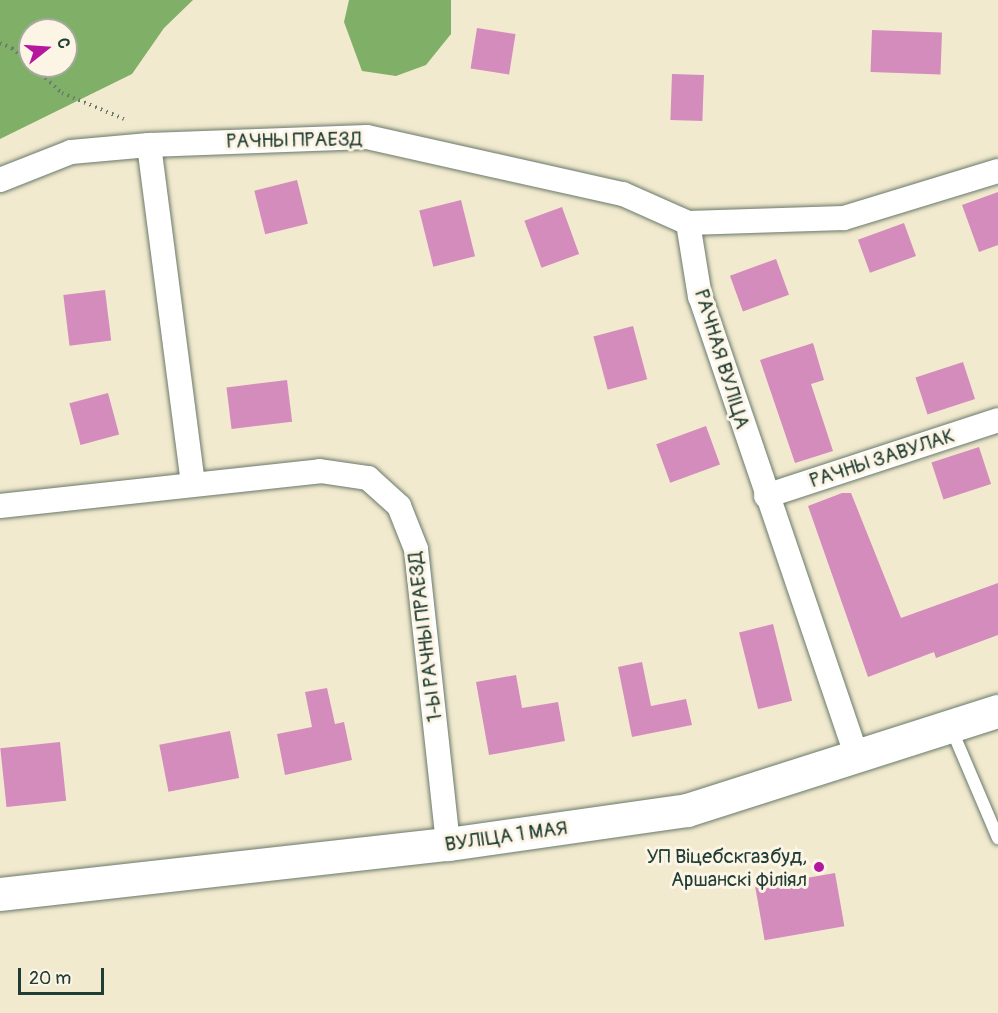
<!DOCTYPE html>
<html>
<head>
<meta charset="utf-8">
<style>
  body { margin:0 }
  #map { position:relative; width:998px; height:1013px; overflow:hidden; background:#f2eacf; font-family:Pangolin,sans-serif }
  div>[style] { position:absolute }
  [style*='--x'] { left:calc(var(--x)*1px); top:calc(var(--y)*1px); width:calc(var(--w)*1px); rotate:calc(var(--a)*1deg) }
  .forest>* { inset:0; background:#80af68 }
  .building>* { inset:0; background:#d48cbd; transform-origin:0 0 }
  .path>* { height:4px; margin-top:-2px; transform-origin:0; background:repeating-linear-gradient(90deg,#697a6a 0 1.5px,transparent 0 6px) }
  .roads { filter:drop-shadow(0 0 2px #697a6a) drop-shadow(0 0 2px #697a6a) }
  .lane>* { height:12px; margin:-6px; padding:0 6px; transform-origin:6px; border-radius:6px; background:#fff }
  .street>* { height:24px; margin:-12px; padding:0 12px; transform-origin:12px; border-radius:12px; background:#fff }
  .secondary>* { height:33px; margin:-16.5px; padding:0 16.5px; transform-origin:16.5px; border-radius:16.5px; background:#fff }
  .dots>* { width:16px; height:16px; translate:-50% -50%; box-sizing:border-box; border:3px solid #fcf5e5; border-radius:50% }
  span { translate:-50% -50%; white-space:nowrap; text-align:center; line-height:1.15; -webkit-text-stroke:6px #fcf5e5; paint-order:stroke }
  .street-label { font-size:20px; color:#1f3d34 }
  .poi-label { font-size:20px; color:#1f3d34 }
  .right { translate:-100% -50%; text-align:right }
  .north { position:absolute; left:18px; top:18px; width:60px; height:60px; box-sizing:border-box; background:#fcf5e5; border:2px solid #a4ab9e; border-radius:50%; rotate:73deg; font-size:16px; font-weight:700; line-height:24px; text-align:center; color:#1f3d34 }
  .north::after { content:''; display:block; margin:auto; width:21px; height:27px; background:#b5179e; clip-path:polygon(50% 0,100% 100%,50% 72%,0 100%) }
  .scale { position:absolute; left:18px; top:968px; width:86px; height:27px; box-sizing:border-box; border:3px solid #1f3d34; border-top:0; padding-left:8px; font-size:18px; line-height:21px; white-space:nowrap; color:#1f3d34; -webkit-text-stroke:4px #fcf5e5; paint-order:stroke }
</style>
</head>
<body>
<div id="map">
  <div class="forest">
    <i style="clip-path:polygon(evenodd,0 0,193px 0,164px 28px,132px 74px,0 139px,0 0,30px 30px,66px 30px,66px 66px,30px 66px,30px 30px)"></i>
    <i style="clip-path:polygon(349px 0,451px 0,451px 34px,426px 65px,396px 76px,362px 71px,344px 22px)"></i>
  </div>
  <div class="building">
    <i style="left:477px;top:28px;width:39px;height:41px;rotate:9deg"></i>
    <i style="left:872px;top:30px;width:70px;height:42px;rotate:2deg"></i>
    <i style="left:672px;top:74px;width:32px;height:46px;rotate:2deg"></i>
    <i style="left:297px;top:180px;width:45px;height:44px;rotate:76deg"></i>
    <i style="clip-path:polygon(998px 192px,998px 245px,979px 252px,962px 205px)"></i>
    <i style="left:461px;top:200px;width:58px;height:43px;rotate:76deg"></i>
    <i style="left:562px;top:207px;width:50px;height:40px;rotate:70deg"></i>
    <i style="left:904px;top:223px;width:35px;height:49px;rotate:70deg"></i>
    <i style="left:776px;top:259px;width:38px;height:49px;rotate:70deg"></i>
    <i style="left:105px;top:290px;width:51px;height:42px;rotate:83deg"></i>
    <i style="left:633px;top:326px;width:55px;height:41px;rotate:75deg"></i>
    <i style="clip-path:polygon(813px 343px,824px 380px,811px 384px,833px 451px,795px 463px,760px 360px)"></i>
    <i style="left:963px;top:362px;width:39px;height:50px;rotate:72deg"></i>
    <i style="left:287px;top:380px;width:42px;height:61px;rotate:83deg"></i>
    <i style="left:108px;top:393px;width:43px;height:40px;rotate:75deg"></i>
    <i style="left:706px;top:426px;width:41px;height:53px;rotate:70deg"></i>
    <i style="left:979px;top:447px;width:39px;height:50px;rotate:72deg"></i>
    <i style="clip-path:polygon(842px 493px,851px 493px,901px 618px,998px 583px,998px 635px,936px 658px,934px 652px,868px 677px,808px 506px)"></i>
    <i style="left:773px;top:624px;width:79px;height:35px;rotate:76deg"></i>
    <i style="clip-path:polygon(642px 662px,651px 706px,686px 699px,692px 725px,632px 737px,618px 667px)"></i>
    <i style="clip-path:polygon(516px 675px,522px 708px,558px 702px,565px 741px,489px 755px,476px 682px)"></i>
    <i style="clip-path:polygon(327px 688px,335px 724px,344px 722px,352px 760px,285px 775px,277px 734px,312px 727px,305px 692px)"></i>
    <i style="left:230px;top:731px;width:48px;height:72px;rotate:79deg"></i>
    <i style="left:60px;top:742px;width:59px;height:60px;rotate:84deg"></i>
    <i style="left:835px;top:873px;width:54px;height:81px;rotate:80deg"></i>
  </div>
  <div class="path">
    <i style="--x:0;--y:43;--w:13;--a:23"></i>
    <i style="--x:12;--y:48;--w:24;--a:42"></i>
    <i style="--x:32;--y:66;--w:40;--a:42"></i>
    <i style="--x:62;--y:93;--w:67;--a:22.8"></i>
  </div>
  <div class="roads">
    <div class="lane">
      <i style="--x:951;--y:728;--w:120;--a:66.9"></i>
    </div>
    <div class="street">
      <i style="--x:149;--y:145;--w:341;--a:82.6"></i>
      <i style="--x:0;--y:180;--w:76;--a:-21.5"></i>
      <i style="--x:71;--y:152;--w:78;--a:-5.1"></i>
      <i style="--x:149;--y:145;--w:218;--a:-2.1"></i>
      <i style="--x:367;--y:137;--w:262;--a:12.6"></i>
      <i style="--x:623;--y:194;--w:71;--a:24"></i>
      <i style="--x:766;--y:496;--w:244;--a:-18.1"></i>
      <i style="--x:0;--y:506;--w:322;--a:-6.2"></i>
      <i style="--x:320;--y:471;--w:49;--a:8.3"></i>
      <i style="--x:368;--y:478;--w:42;--a:42.1"></i>
      <i style="--x:399;--y:506;--w:46;--a:68.4"></i>
      <i style="--x:416;--y:549;--w:297;--a:83.8"></i>
      <i style="--x:857;--y:757;--w:486;--a:-108.8"></i>
      <i style="--x:700;--y:297;--w:75;--a:-99.2"></i>
      <i style="--x:688;--y:223;--w:156;--a:-1.8"></i>
      <i style="--x:844;--y:218;--w:161;--a:-17"></i>
    </div>
    <div class="secondary">
      <i style="--x:0;--y:894;--w:451;--a:-6.4"></i>
      <i style="--x:448;--y:844;--w:241;--a:-8.1"></i>
      <i style="--x:687;--y:810;--w:326;--a:-17.7"></i>
    </div>
  </div>
  <div class="dots">
    <i style="left:819px;top:867px;background:#b5179e"></i>
  </div>
  <div class="street-label">
    <span style="left:294px;top:140px;rotate:-1deg">РАЧНЫ ПРАЕЗД</span>
    <span style="left:722px;top:359px;rotate:73deg">РАЧНАЯ ВУЛІЦА</span>
    <span style="left:882px;top:458px;rotate:-18deg">РАЧНЫ ЗАВУЛАК</span>
    <span style="left:425px;top:637px;rotate:-97deg">1-Ы РАЧНЫ ПРАЕЗД</span>
    <span style="left:506px;top:836px;rotate:-8deg">ВУЛІЦА 1 МАЯ</span>
  </div>
  <div class="poi-label">
    <span class="right" style="left:807px;top:868px">УП Віцебскгазбуд,<br>Аршанскі філіял</span>
  </div>
  <div class="north">С</div>
  <div class="scale">20 m</div>
</div>
</body>
</html>
